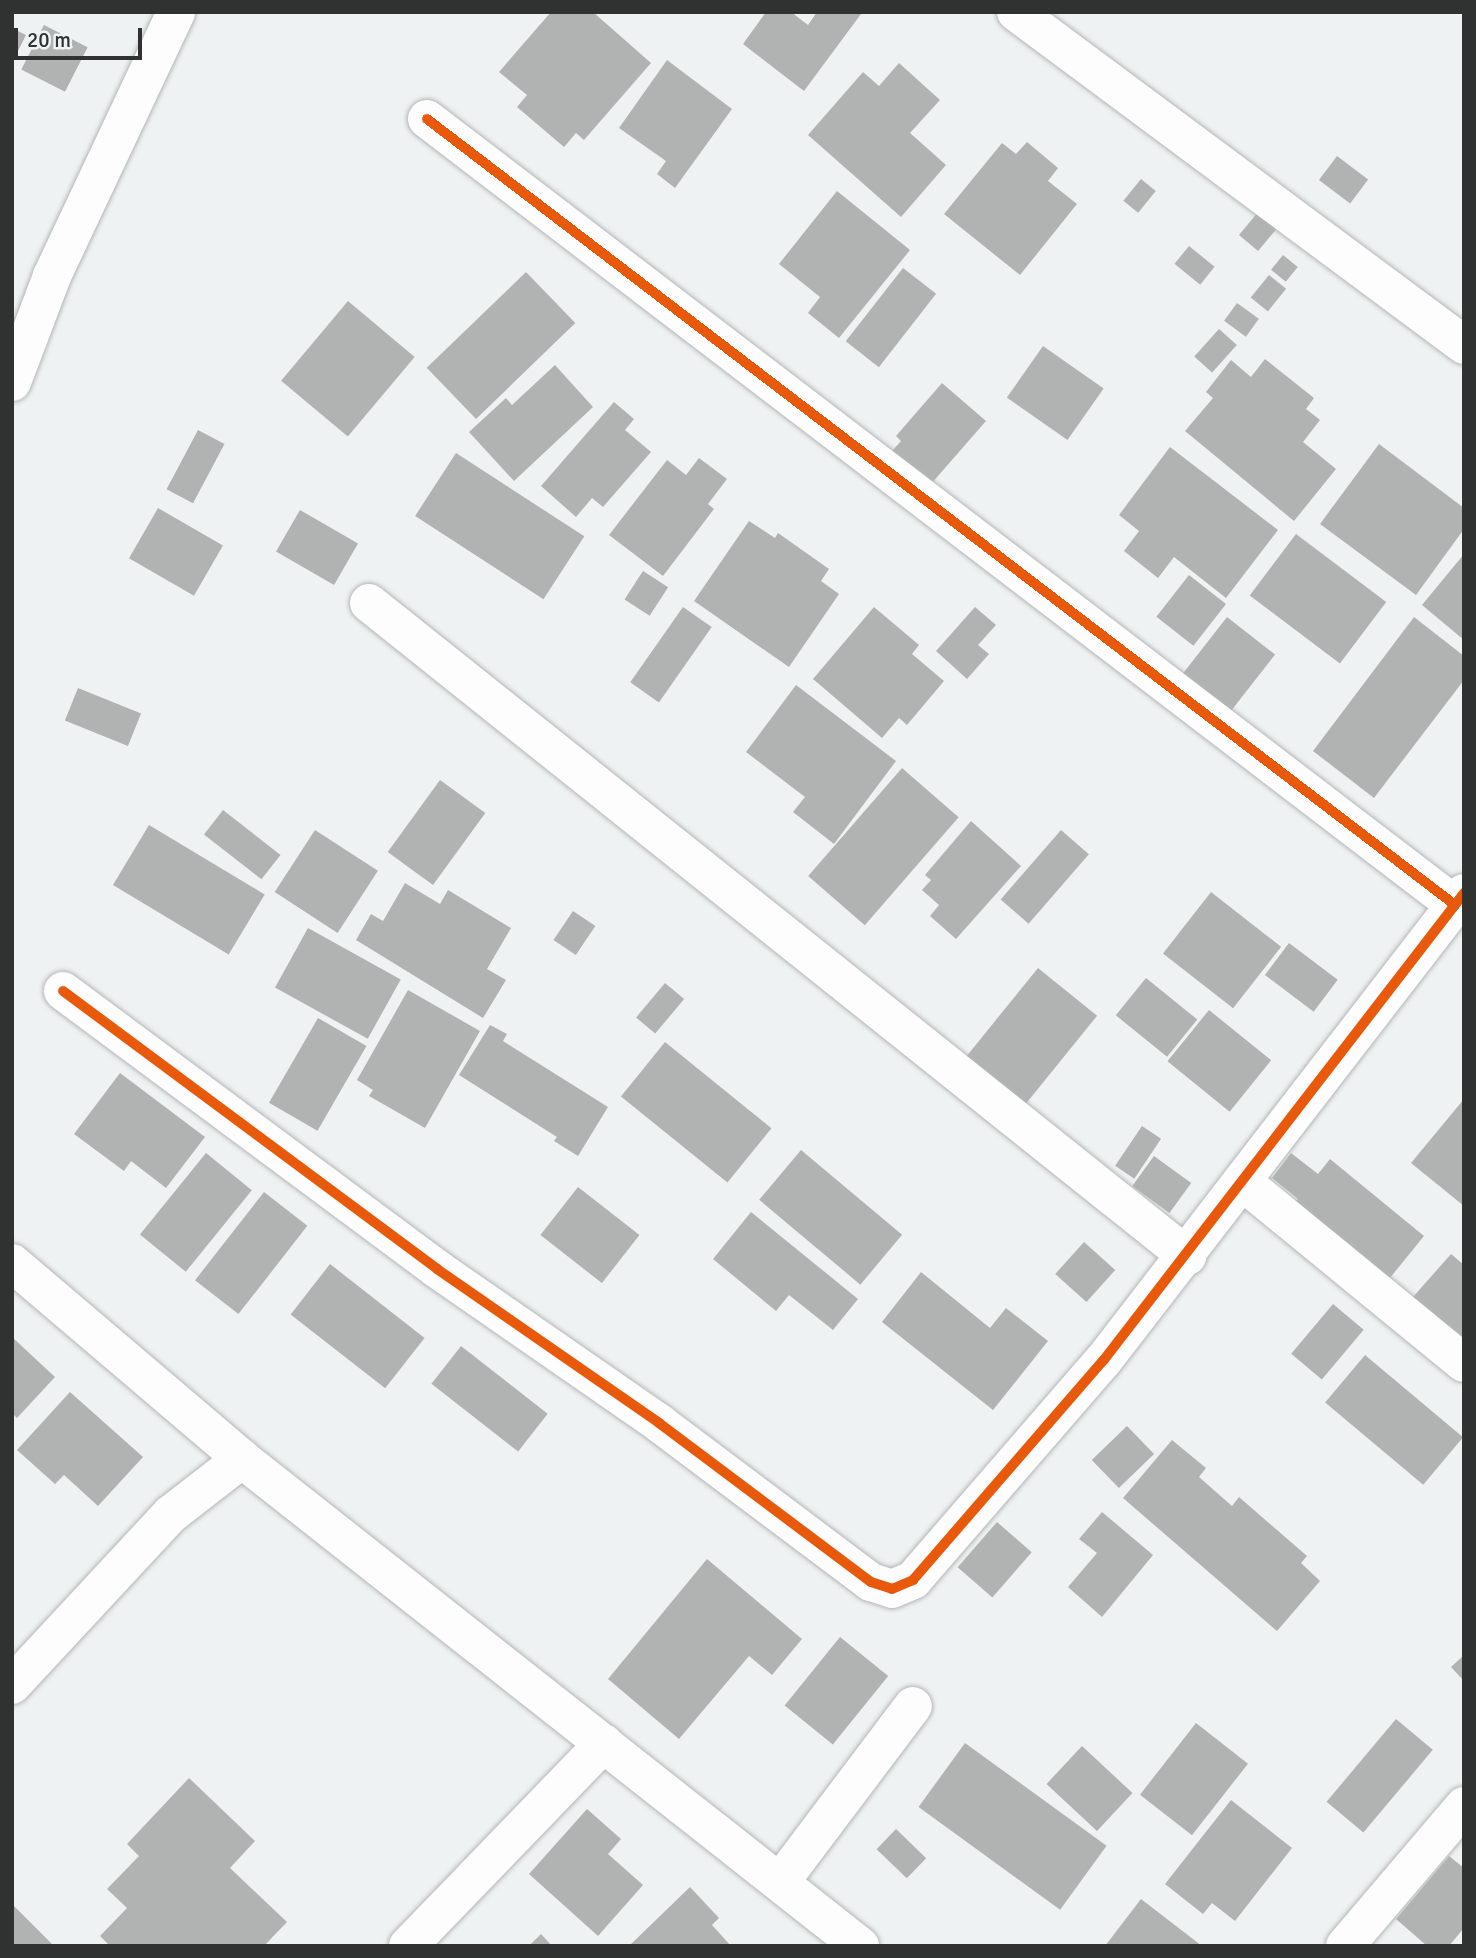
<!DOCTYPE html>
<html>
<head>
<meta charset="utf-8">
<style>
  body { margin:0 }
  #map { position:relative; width:1476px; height:1958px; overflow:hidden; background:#eff2f2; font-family:Signika,sans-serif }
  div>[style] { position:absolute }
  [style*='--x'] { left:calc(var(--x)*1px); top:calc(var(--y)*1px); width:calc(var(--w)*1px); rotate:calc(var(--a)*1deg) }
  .building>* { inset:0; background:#b1b3b3; transform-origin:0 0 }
  .roads { filter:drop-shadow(0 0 2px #b4b6b6) drop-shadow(0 0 2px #b4b6b6) }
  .minor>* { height:38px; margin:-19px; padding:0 19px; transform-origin:19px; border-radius:19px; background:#fdfdfd }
  .cycleway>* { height:10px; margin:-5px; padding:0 5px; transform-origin:5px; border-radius:5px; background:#e8590c }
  span { translate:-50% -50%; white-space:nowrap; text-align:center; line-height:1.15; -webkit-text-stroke:6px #eef3f3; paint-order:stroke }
  .frame { position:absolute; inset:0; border:14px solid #303232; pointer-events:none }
  .scale { position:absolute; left:14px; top:28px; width:128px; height:32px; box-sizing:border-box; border:4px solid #303232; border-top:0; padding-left:9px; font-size:21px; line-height:24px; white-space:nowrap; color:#303232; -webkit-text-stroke:5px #eef3f3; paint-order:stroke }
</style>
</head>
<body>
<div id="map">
  <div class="building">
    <i style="clip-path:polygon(551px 12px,593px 12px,651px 63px,584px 140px,576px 133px,564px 147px,517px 107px,527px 95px,499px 72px)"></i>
    <i style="clip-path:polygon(766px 12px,791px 12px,808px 25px,817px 12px,861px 14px,804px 91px,743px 44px)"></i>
    <i style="left:44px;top:25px;width:49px;height:50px;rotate:27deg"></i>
    <i style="clip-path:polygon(12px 28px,26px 35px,12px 63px)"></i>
    <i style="clip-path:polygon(667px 60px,732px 109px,675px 188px,657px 174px,666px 161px,619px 128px)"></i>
    <i style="clip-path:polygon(899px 63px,940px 100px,910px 133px,946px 165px,901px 217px,808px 135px,863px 72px,879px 86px)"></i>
    <i style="clip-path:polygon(1027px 142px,1058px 168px,1048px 181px,1077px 204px,1020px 275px,944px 214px,1002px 143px,1016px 154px)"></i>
    <i style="left:1337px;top:156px;width:39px;height:30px;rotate:37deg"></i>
    <i style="left:1141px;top:179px;width:19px;height:28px;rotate:39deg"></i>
    <i style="clip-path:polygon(837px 191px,910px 250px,839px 338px,808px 313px,820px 297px,779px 264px)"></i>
    <i style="left:1264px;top:205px;width:25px;height:39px;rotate:40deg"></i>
    <i style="left:1189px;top:246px;width:33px;height:23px;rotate:39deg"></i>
    <i style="left:1283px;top:255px;width:19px;height:19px;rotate:39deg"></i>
    <i style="left:903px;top:268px;width:42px;height:93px;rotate:38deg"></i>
    <i style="left:526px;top:272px;width:71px;height:138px;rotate:46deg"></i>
    <i style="left:1269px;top:275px;width:22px;height:29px;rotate:39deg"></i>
    <i style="left:348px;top:301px;width:87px;height:104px;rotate:40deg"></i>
    <i style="left:1237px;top:303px;width:27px;height:22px;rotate:36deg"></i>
    <i style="left:1219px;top:329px;width:24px;height:37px;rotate:42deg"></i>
    <i style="left:1043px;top:346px;width:74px;height:63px;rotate:35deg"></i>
    <i style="clip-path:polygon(1265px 359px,1314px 398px,1306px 409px,1320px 420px,1303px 442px,1336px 469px,1294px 521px,1185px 431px,1213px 398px,1206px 392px,1231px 360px,1251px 377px)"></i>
    <i style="clip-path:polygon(555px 365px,593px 407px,514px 481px,469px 432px,506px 398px,512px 405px)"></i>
    <i style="clip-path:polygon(942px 383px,986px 421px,924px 492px,886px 458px,901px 441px,896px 436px)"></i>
    <i style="clip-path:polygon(614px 402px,634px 419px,625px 430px,651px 452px,603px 507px,592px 498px,576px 517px,541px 486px)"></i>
    <i style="left:198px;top:430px;width:30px;height:67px;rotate:28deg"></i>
    <i style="clip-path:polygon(1379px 444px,1464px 508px,1464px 529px,1416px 595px,1320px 524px)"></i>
    <i style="clip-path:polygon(1170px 447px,1278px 530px,1226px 598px,1174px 557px,1158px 578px,1124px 551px,1139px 531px,1119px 515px)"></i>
    <i style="left:456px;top:453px;width:153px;height:75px;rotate:33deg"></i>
    <i style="clip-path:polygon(699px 458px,727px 479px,708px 504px,714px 509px,663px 576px,609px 535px,667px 460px,686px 475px)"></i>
    <i style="left:158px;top:508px;width:75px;height:58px;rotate:30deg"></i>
    <i style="left:300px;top:510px;width:67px;height:48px;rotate:30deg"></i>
    <i style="clip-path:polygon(749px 521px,775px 538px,778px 533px,829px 569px,821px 581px,839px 594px,789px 667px,694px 601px)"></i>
    <i style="left:1296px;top:534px;width:113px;height:77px;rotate:37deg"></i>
    <i style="clip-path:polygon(1464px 554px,1464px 640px,1422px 605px)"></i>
    <i style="left:643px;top:571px;width:30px;height:34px;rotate:33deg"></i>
    <i style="left:1189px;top:575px;width:47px;height:53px;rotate:38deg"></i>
    <i style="left:683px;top:607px;width:35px;height:92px;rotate:35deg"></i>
    <i style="clip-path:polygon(874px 607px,919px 645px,912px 654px,944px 681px,907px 725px,899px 718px,882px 738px,813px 679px)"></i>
    <i style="clip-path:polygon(975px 607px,996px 625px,978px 645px,989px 654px,967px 679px,936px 651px)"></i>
    <i style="left:1227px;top:617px;width:61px;height:72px;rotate:38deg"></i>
    <i style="clip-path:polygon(1414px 617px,1464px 656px,1464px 680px,1374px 798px,1313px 751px)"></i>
    <i style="clip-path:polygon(796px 685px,896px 761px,834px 844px,793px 812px,805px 797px,746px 752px)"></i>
    <i style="left:78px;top:688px;width:68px;height:35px;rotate:22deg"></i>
    <i style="left:902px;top:768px;width:75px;height:143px;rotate:41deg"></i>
    <i style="left:440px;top:780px;width:56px;height:89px;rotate:36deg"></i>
    <i style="left:223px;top:810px;width:73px;height:31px;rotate:38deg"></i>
    <i style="clip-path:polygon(971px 821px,1021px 866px,956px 939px,930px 916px,939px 905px,922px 890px,931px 880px,925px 875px)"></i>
    <i style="left:149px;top:825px;width:135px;height:70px;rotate:31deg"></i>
    <i style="left:315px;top:830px;width:75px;height:74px;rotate:33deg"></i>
    <i style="left:1061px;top:830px;width:37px;height:92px;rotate:41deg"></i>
    <i style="clip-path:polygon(405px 883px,440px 904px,448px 890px,511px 928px,487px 969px,506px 980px,483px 1018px,356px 940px,371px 914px,383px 921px)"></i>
    <i style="left:1211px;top:892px;width:89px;height:78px;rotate:38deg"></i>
    <i style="left:573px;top:911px;width:27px;height:35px;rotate:34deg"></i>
    <i style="left:308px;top:928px;width:106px;height:68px;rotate:29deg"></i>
    <i style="left:1289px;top:943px;width:61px;height:40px;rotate:37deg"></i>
    <i style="left:1038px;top:968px;width:76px;height:118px;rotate:39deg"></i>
    <i style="left:1146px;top:978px;width:66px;height:48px;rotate:39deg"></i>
    <i style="left:665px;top:983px;width:25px;height:45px;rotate:40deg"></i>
    <i style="clip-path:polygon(408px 990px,480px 1031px,425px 1128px,369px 1096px,373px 1090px,357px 1080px)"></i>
    <i style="left:1209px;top:1010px;width:80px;height:66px;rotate:39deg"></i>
    <i style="left:318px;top:1018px;width:56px;height:98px;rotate:30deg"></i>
    <i style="clip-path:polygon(490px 1025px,507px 1034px,503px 1041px,608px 1107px,578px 1156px,554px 1141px,557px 1137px,459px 1075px)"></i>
    <i style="left:665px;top:1042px;width:137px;height:70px;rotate:39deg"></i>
    <i style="clip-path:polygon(120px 1073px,205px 1137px,166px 1188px,131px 1161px,124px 1171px,74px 1134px)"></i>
    <i style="clip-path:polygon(1464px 1099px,1464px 1206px,1411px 1163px)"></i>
    <i style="left:1142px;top:1126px;width:23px;height:48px;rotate:34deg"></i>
    <i style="left:801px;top:1150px;width:132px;height:65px;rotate:40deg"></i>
    <i style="left:206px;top:1153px;width:59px;height:105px;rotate:39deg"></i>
    <i style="clip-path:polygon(1291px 1153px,1318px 1174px,1330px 1159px,1424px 1236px,1385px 1284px,1291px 1207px,1298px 1199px,1272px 1178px)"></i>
    <i style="left:1154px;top:1156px;width:46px;height:37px;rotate:36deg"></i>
    <i style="left:578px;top:1187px;width:78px;height:61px;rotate:38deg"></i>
    <i style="left:264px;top:1192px;width:55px;height:112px;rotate:38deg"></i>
    <i style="clip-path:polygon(751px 1212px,858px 1299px,833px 1330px,789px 1295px,776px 1311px,713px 1259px)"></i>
    <i style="left:1084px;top:1242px;width:42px;height:43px;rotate:42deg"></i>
    <i style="clip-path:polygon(1451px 1254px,1464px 1265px,1464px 1341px,1413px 1297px)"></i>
    <i style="left:330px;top:1264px;width:120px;height:64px;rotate:38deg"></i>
    <i style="clip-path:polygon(921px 1272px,990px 1328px,1006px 1308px,1048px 1341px,993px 1410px,882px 1322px)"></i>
    <i style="left:1333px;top:1304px;width:40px;height:65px;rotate:40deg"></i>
    <i style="clip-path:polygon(12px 1337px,55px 1377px,17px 1418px,12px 1413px)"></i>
    <i style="left:461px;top:1346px;width:110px;height:48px;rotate:38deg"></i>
    <i style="left:1365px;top:1355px;width:128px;height:62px;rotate:40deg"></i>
    <i style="clip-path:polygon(70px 1392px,143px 1457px,98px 1506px,64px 1475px,55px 1484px,17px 1450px)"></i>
    <i style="left:1127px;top:1426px;width:39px;height:49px;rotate:46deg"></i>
    <i style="clip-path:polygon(1172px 1440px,1206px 1468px,1199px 1477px,1232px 1506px,1239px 1497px,1307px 1556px,1301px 1563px,1320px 1581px,1277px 1631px,1123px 1498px)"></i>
    <i style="clip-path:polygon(1102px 1512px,1153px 1555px,1102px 1617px,1068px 1587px,1097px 1553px,1079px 1539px)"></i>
    <i style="left:997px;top:1522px;width:46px;height:60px;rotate:41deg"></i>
    <i style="clip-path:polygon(707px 1559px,802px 1639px,772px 1675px,749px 1656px,679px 1739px,608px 1679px)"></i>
    <i style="left:840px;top:1637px;width:62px;height:88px;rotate:39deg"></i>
    <i style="clip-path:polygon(1464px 1655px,1464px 1681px,1451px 1667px)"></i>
    <i style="left:1396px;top:1719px;width:48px;height:108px;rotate:40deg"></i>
    <i style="left:1196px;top:1723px;width:66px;height:91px;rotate:38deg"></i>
    <i style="left:965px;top:1743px;width:175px;height:79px;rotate:36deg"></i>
    <i style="left:1082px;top:1746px;width:69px;height:52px;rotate:43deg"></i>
    <i style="clip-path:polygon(189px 1778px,255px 1841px,230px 1868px,287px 1922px,264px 1946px,110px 1946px,100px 1936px,127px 1908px,107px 1889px,139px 1856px,127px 1844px)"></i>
    <i style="clip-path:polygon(1231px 1800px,1292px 1848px,1235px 1921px,1212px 1903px,1203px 1914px,1165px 1884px)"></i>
    <i style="clip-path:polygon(587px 1809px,621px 1839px,608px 1854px,643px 1885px,598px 1936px,529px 1874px)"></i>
    <i style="left:896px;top:1829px;width:42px;height:28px;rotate:44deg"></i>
    <i style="clip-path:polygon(1449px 1856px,1464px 1868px,1464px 1928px,1449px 1946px,1427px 1946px,1396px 1919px)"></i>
    <i style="clip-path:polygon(690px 1887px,719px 1918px,712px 1925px,731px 1946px,629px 1946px)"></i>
    <i style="clip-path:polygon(1141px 1899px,1202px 1946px,1105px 1946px)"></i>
    <i style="clip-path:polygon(12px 1904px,54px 1946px,12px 1946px)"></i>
    <i style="clip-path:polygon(541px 1934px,552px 1946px,529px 1946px)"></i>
  </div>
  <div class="roads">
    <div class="minor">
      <i style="--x:1016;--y:12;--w:558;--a:36.62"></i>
      <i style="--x:427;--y:119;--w:1294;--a:37.4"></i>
      <i style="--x:12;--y:382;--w:113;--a:-69.3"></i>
      <i style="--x:52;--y:276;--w:292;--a:-64.8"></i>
      <i style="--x:369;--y:603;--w:1047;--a:38.6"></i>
      <i style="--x:63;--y:991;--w:466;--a:36.6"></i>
      <i style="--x:437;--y:1269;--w:270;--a:34.7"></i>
      <i style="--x:659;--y:1423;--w:265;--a:36.9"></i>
      <i style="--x:871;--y:1582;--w:22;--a:18"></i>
      <i style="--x:892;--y:1589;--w:23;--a:-23"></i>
      <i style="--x:913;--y:1580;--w:290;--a:-49.1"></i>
      <i style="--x:1103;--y:1361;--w:591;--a:-52.35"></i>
      <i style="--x:1244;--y:1183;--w:284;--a:39.3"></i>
      <i style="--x:12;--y:1263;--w:302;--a:40.4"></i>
      <i style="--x:242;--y:1459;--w:787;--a:38.24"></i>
      <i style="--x:12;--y:1685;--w:233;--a:-47.1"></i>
      <i style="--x:171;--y:1514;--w:90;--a:-37.8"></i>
      <i style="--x:781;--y:1881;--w:219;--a:-53"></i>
      <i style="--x:408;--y:1946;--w:282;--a:-46"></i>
      <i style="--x:1345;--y:1946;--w:184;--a:-49.6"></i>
    </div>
  </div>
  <div class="cycleway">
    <i style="--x:427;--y:119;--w:1294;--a:37.4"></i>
    <i style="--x:63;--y:991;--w:466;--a:36.6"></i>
    <i style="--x:437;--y:1269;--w:270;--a:34.7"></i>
    <i style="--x:659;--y:1423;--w:265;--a:36.9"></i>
    <i style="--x:871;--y:1582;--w:22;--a:18"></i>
    <i style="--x:892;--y:1589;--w:23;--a:-23"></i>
    <i style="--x:913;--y:1580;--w:290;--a:-49.1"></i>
    <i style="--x:1103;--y:1361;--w:591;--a:-52.35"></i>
  </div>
  <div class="frame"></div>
  <div class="scale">20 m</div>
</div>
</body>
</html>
